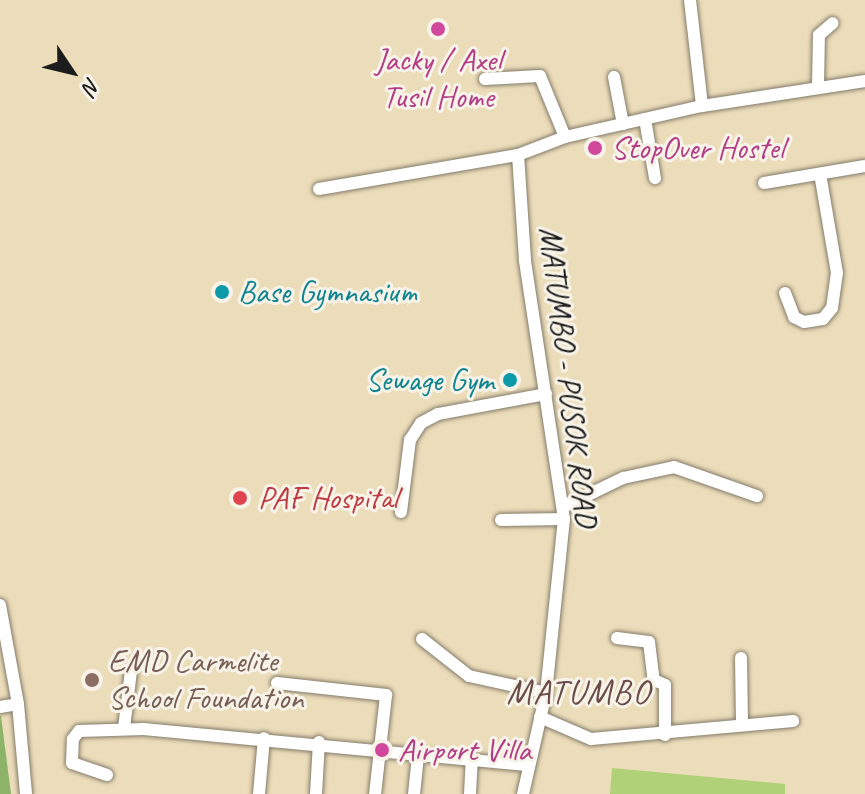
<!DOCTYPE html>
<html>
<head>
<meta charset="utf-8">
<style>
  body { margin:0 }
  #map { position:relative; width:865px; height:794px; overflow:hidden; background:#ecddba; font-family:Caveat,sans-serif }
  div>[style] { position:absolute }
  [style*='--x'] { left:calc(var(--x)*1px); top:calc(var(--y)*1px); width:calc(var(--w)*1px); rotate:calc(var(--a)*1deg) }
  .green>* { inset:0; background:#b1d178 }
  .forest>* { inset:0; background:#8cb368 }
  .roads { filter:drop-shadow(0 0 2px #847c6b) drop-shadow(0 0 2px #847c6b) }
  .minor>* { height:12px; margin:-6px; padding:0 6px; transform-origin:6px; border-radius:6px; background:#fff }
  .dots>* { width:22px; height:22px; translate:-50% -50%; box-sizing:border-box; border:4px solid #f7f3e8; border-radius:50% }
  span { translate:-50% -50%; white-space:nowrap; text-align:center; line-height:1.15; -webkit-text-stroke:6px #f7f3e8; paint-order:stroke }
  .hotel-label { font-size:32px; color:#b23c85 }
  .left { translate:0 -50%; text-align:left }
  .culture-label { font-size:32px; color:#0d838f }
  .right { translate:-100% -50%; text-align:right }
  .street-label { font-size:32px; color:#1c1c1c }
  .health-label { font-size:32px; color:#be3a42 }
  .education-label { font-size:32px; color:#785e54 }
  .neighbourhood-label { font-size:34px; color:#6a4b47; letter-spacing:2px }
  .north { position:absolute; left:32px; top:32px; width:80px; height:80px; -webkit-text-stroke:6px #f7f3e8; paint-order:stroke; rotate:125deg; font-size:22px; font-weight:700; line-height:32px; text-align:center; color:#1c1c1c }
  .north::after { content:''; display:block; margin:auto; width:28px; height:36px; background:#1c1c1c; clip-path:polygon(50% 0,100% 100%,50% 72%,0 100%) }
</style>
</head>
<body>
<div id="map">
  <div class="green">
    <i style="clip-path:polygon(612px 768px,785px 784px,785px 794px,610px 794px)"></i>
  </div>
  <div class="forest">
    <i style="clip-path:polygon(0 716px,1px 716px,11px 794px,0 794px)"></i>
  </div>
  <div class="roads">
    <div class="minor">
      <i style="--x:690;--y:0;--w:107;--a:83.5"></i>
      <i style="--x:614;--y:77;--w:48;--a:79.2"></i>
      <i style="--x:485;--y:79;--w:55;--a:-3.1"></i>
      <i style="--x:540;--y:76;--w:66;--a:67.7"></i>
      <i style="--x:818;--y:85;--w:50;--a:-88.9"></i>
      <i style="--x:819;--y:35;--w:18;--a:-41"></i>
      <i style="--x:645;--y:119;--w:60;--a:80.4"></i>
      <i style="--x:764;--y:183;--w:102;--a:-9.6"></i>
      <i style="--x:319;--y:189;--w:202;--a:-9.7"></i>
      <i style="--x:785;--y:293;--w:26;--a:69"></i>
      <i style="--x:794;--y:317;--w:11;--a:27"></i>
      <i style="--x:804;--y:322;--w:19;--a:-9"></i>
      <i style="--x:823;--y:319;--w:14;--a:-51"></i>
      <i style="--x:832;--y:308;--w:35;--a:-82"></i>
      <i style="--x:837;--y:273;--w:100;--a:-99.7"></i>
      <i style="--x:563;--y:507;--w:67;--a:-25.8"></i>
      <i style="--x:623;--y:478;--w:52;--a:-12.2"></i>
      <i style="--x:674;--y:467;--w:88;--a:19.3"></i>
      <i style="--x:401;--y:512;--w:73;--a:-82.9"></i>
      <i style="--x:410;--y:440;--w:20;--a:-57"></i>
      <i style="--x:421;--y:423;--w:19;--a:-28"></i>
      <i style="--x:438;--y:414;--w:110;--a:-10.5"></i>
      <i style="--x:501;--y:520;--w:63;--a:-0.9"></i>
      <i style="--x:0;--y:605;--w:101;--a:79.7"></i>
      <i style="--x:18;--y:704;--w:90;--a:84.9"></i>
      <i style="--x:617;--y:638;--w:32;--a:7"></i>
      <i style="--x:649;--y:642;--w:38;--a:83"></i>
      <i style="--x:654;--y:680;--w:12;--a:24"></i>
      <i style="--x:665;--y:685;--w:50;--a:90"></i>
      <i style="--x:422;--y:639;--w:60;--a:38.2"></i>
      <i style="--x:469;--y:676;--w:79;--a:12.4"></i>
      <i style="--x:741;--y:658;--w:67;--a:89.1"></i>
      <i style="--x:277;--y:683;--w:110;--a:6.3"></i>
      <i style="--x:386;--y:695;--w:100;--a:96.3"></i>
      <i style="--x:0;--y:707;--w:18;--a:-9"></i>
      <i style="--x:540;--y:717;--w:56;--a:23.3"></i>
      <i style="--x:591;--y:739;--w:203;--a:-5.1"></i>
      <i style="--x:124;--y:728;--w:57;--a:-83"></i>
      <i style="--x:107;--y:775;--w:37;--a:-161"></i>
      <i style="--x:72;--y:763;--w:24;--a:-88"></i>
      <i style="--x:73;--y:739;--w:10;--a:-53"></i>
      <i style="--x:79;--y:731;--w:65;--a:-1.8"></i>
      <i style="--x:144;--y:729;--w:386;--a:5.4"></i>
      <i style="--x:259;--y:794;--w:56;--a:-84.9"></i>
      <i style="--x:316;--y:794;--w:52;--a:-86.7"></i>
      <i style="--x:414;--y:794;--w:39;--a:-84"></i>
      <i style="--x:470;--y:794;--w:35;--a:-87"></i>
      <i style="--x:523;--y:794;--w:104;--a:-77.2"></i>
      <i style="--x:546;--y:693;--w:175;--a:-84.1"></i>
      <i style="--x:564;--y:519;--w:262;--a:-98.6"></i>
      <i style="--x:525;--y:260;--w:105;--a:-93.8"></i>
      <i style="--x:518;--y:155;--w:50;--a:-21"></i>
      <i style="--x:565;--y:137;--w:140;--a:-12.8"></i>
      <i style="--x:702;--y:106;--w:165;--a:-8.7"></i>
    </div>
  </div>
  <div class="dots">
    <i style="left:438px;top:29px;background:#d1479c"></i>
    <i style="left:595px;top:148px;background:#d1479c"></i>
    <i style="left:222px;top:292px;background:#0f9aa8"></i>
    <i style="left:510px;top:380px;background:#0f9aa8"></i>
    <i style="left:240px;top:498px;background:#e0444e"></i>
    <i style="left:92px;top:680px;background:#8d6e63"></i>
    <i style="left:382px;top:750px;background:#d1479c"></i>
  </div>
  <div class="hotel-label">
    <span style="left:438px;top:79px">Jacky / Axel<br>Tusil Home</span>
    <span class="left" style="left:611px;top:148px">StopOver Hostel</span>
    <span class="left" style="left:398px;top:750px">Airport Villa</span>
  </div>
  <div class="culture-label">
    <span class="left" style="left:238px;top:292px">Base Gymnasium</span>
    <span class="right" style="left:494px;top:380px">Sewage Gym</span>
  </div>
  <div class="street-label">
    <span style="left:568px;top:377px;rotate:83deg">MATUMBO - PUSOK ROAD</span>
  </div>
  <div class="health-label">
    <span class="left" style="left:258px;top:498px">PAF Hospital</span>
  </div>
  <div class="education-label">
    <span class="left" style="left:108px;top:680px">EMD Carmelite<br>School Foundation</span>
  </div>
  <div class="neighbourhood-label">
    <span style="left:579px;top:692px">MATUMBO</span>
  </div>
  <div class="north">N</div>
</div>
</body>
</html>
